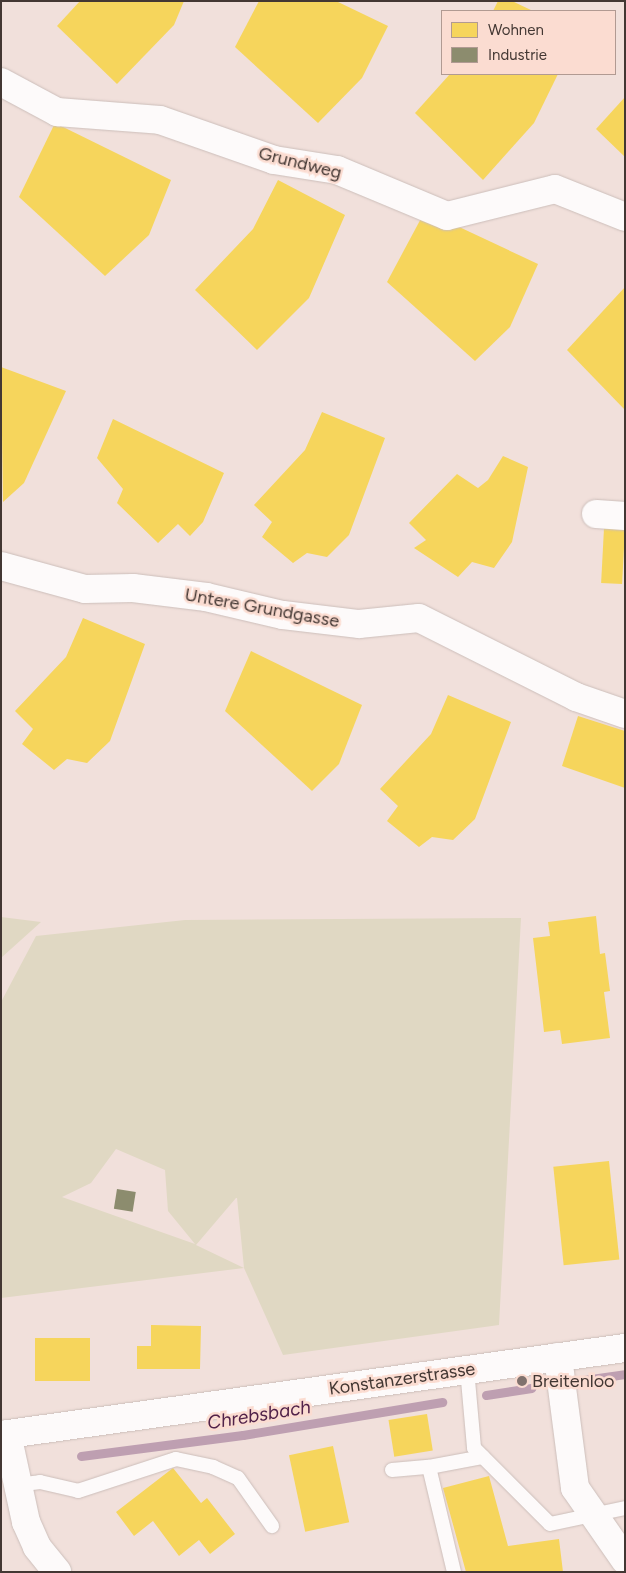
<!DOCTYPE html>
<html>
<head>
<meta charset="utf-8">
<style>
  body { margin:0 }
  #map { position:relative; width:626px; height:1573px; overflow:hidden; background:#f1e0db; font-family:Figtree,sans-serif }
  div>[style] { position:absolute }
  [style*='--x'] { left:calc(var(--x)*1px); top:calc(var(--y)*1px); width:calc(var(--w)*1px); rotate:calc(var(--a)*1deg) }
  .green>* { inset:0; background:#e0d8c3 }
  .homes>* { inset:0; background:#f6d55c; transform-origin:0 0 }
  .industry>* { inset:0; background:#8c8c6e; transform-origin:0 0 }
  .stream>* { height:9px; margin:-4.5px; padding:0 4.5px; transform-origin:4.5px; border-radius:4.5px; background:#be9fb1 }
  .roads { filter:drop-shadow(0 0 1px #ccbeba) drop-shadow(0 0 1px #ccbeba) }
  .lane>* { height:14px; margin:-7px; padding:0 7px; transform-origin:7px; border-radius:7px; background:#fdfafa }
  .street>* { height:28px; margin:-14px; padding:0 14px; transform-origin:14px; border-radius:14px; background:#fdfafa }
  .secondary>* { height:28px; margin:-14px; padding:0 14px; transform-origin:14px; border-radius:14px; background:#fdfafa }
  .dots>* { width:14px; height:14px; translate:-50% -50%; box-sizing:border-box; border:2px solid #fbdcd1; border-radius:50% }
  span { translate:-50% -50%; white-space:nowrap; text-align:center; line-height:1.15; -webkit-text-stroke:5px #fbdcd1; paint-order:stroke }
  .street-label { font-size:18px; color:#433733 }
  .poi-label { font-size:18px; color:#433733 }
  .left { translate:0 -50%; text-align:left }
  .water-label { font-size:19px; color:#512249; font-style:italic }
  .frame { position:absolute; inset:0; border:2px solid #433733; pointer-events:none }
  .legend { position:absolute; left:441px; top:10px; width:175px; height:65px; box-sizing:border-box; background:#fbdcd1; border:1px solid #b19a92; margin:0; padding:6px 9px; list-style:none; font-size:15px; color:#433733 }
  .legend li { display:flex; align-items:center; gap:10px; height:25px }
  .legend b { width:25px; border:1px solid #b19a92 }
</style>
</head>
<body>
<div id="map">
  <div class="green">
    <i style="clip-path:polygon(1px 917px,41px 922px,1px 958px)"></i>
    <i style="clip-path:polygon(evenodd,521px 918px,499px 1325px,283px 1355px,244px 1268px,1px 1298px,1px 1002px,36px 936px,185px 920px,521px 918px,116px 1149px,165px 1170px,168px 1211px,195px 1244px,62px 1197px,91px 1183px,116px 1149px,521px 918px,236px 1198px,237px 1198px,244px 1268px,196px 1245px,236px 1198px)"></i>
  </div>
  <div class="homes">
    <i style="clip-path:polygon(80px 1px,184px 1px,174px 25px,117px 84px,57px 26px)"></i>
    <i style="clip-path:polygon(259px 1px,336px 1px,388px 26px,362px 78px,318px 123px,235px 47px)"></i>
    <i style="clip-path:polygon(498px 1px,512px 1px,533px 11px,493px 11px)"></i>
    <i style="clip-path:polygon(450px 74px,558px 74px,534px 123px,483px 180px,415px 113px)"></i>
    <i style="clip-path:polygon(625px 97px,625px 157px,596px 129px)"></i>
    <i style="clip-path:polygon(55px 123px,171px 180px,149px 235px,105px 276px,19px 197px)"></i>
    <i style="clip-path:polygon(278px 180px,345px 215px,309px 298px,257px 350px,195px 290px,253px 229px)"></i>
    <i style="clip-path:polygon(425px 211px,538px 264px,510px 327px,475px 361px,387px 282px)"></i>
    <i style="clip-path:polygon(625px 287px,625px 410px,567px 350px)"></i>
    <i style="clip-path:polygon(1px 367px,66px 391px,24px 483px,3px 502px)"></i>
    <i style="clip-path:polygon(322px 412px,385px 438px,349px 535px,327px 557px,307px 553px,293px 563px,262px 537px,272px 522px,254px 505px,305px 450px)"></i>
    <i style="clip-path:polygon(113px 419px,224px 473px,203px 522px,190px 536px,178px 524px,158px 543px,117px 503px,123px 489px,97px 458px)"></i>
    <i style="clip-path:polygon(503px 456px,528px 467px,512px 542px,494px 568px,472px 562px,458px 577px,414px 548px,426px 540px,409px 523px,457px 474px,478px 488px,488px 480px)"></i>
    <i style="left:604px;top:528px;width:21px;height:55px;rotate:3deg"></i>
    <i style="clip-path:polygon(83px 618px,145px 644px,110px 741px,87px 763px,67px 759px,54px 770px,22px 744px,33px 729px,15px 711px,66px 657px)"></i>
    <i style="clip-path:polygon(251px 651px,362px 705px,339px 764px,312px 791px,225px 711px)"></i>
    <i style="clip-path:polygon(448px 695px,511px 722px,475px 819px,453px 840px,432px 837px,419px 847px,387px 821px,398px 806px,380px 789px,431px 734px)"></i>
    <i style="clip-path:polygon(578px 716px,625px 731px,625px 788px,562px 766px)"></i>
    <i style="clip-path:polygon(596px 916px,600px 954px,605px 953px,610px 991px,604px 992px,610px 1038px,562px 1044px,560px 1030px,544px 1032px,533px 938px,550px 936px,548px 922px)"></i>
    <i style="left:609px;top:1161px;width:99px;height:56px;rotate:84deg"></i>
    <i style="clip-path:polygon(151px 1325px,201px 1326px,200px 1369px,137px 1369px,137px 1346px,151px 1346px)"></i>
    <i style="left:35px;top:1338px;width:55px;height:43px"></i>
    <i style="left:427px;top:1414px;width:37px;height:39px;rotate:81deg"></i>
    <i style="left:333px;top:1446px;width:78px;height:45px;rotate:78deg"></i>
    <i style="clip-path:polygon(173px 1468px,201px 1503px,207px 1498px,235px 1534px,210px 1554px,199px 1540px,179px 1556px,153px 1521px,134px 1536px,116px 1512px)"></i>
    <i style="clip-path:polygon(489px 1476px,508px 1546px,559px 1539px,563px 1572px,466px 1572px,443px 1488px)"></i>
  </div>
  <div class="industry">
    <i style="left:117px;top:1189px;width:19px;height:20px;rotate:9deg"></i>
  </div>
  <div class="stream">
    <i style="--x:584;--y:1380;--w:41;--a:-8.3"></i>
    <i style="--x:486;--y:1395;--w:46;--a:-8.8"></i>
    <i style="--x:81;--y:1456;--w:163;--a:-7.4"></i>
    <i style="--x:243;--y:1435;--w:202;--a:-9.4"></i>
  </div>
  <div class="roads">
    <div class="lane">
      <i style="--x:467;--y:1369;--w:79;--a:84.9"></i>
      <i style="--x:474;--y:1448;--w:107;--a:45"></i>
      <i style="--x:550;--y:1524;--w:77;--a:-12"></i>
      <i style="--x:429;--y:1467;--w:108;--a:76.6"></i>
      <i style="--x:392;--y:1470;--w:37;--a:-5"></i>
      <i style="--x:429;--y:1467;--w:55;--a:-10.5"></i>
      <i style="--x:16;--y:1485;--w:24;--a:-7"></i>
      <i style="--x:40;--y:1482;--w:39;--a:13"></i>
      <i style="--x:78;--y:1491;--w:103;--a:-18.1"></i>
      <i style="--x:176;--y:1459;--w:38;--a:12"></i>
      <i style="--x:213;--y:1467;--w:27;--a:24"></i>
      <i style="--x:238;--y:1478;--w:59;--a:54.7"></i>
    </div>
    <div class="street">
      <i style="--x:1;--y:82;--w:64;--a:28.2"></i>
      <i style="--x:57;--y:112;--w:103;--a:4.4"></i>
      <i style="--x:160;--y:120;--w:121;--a:19.3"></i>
      <i style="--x:274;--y:160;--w:64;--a:9"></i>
      <i style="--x:337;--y:170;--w:119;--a:22.7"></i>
      <i style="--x:447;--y:216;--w:111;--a:-14"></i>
      <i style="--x:555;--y:189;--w:75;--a:21.8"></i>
      <i style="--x:596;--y:514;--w:29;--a:4"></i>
      <i style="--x:1;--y:566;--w:87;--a:15.3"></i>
      <i style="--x:85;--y:589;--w:48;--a:-1.2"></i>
      <i style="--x:133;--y:588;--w:74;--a:7"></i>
      <i style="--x:206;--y:597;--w:79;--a:13.2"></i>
      <i style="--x:283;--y:615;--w:77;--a:6.8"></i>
      <i style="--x:359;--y:624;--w:60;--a:-5.7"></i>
      <i style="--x:419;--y:618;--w:176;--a:26.7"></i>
      <i style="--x:576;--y:697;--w:52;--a:19.1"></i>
      <i style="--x:558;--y:1357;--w:132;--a:82.6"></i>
      <i style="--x:575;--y:1488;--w:88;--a:55.2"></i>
      <i style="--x:7;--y:1434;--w:90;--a:77.8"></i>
      <i style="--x:26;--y:1522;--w:27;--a:66"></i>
      <i style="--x:37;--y:1547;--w:32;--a:51"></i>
    </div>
    <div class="secondary">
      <i style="--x:1;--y:1435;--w:630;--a:-7.94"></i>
    </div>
  </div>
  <div class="dots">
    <i style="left:522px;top:1381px;background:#80726e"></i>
  </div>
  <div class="street-label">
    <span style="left:300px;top:163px;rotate:14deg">Grundweg</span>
    <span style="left:262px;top:608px;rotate:10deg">Untere Grundgasse</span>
    <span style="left:402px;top:1379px;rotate:-8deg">Konstanzerstrasse</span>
  </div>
  <div class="poi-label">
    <span class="left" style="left:532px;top:1381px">Breitenloo</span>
  </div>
  <div class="water-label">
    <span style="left:259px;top:1415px;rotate:-9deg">Chrebsbach</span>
  </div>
  <div class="frame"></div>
  <ul class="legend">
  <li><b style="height:14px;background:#f6d55c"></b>Wohnen</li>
  <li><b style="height:14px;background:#8c8c6e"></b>Industrie</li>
  </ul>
</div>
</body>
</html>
